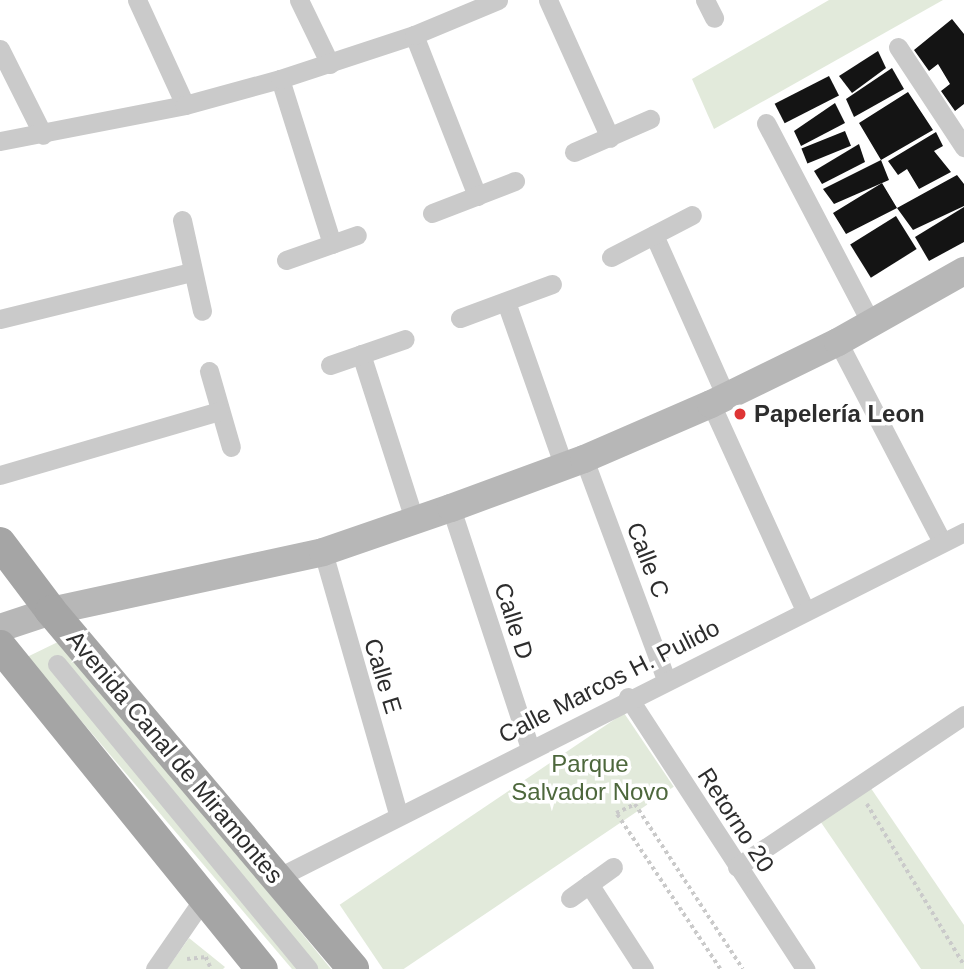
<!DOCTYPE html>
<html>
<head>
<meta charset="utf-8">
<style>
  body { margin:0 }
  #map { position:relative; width:964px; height:969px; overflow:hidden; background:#fff; font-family:Helvetica,sans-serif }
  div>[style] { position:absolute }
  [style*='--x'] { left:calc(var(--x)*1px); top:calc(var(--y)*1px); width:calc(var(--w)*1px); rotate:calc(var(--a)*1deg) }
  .green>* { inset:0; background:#e2eadb; transform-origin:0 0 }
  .building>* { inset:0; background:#141414; transform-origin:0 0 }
  .path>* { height:3.5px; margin-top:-1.75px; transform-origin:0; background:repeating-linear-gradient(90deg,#cacaca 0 3.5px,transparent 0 7px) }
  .street>* { height:19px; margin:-9.5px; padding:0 9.5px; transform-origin:9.5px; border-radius:9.5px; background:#cacaca }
  .secondary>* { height:28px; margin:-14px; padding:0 14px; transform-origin:14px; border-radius:14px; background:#b7b7b7 }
  .primary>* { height:32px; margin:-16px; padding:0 16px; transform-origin:16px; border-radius:16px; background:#a5a5a5 }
  .dots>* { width:19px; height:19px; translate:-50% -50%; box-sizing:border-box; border:4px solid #fff; border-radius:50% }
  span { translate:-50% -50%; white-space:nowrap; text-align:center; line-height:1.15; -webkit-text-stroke:7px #fff; paint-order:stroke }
  .poi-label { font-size:24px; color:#2d2d2d; font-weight:700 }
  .left { translate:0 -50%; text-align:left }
  .street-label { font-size:24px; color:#2d2d2d }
  .park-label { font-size:24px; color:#4d673c }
</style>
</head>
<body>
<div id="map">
  <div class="green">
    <i style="clip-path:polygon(829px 0,943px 0,714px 129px,692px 79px)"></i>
    <i style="clip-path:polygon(62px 640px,331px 969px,292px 969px,27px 657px)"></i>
    <i style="left:624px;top:713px;width:89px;height:343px;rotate:56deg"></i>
    <i style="clip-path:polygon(866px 781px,964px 925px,964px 969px,921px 969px,816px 815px)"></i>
    <i style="clip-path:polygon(189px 938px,225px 967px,223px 969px,167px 969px)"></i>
  </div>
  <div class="building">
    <i style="clip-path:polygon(952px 19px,964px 34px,964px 104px,955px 111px,941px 91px,950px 84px,938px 64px,929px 71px,914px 50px)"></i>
    <i style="clip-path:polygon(878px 51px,886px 68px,852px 93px,839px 76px)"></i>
    <i style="clip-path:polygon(892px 68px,904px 89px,854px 117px,846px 99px)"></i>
    <i style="left:829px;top:76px;width:22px;height:61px;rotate:63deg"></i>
    <i style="clip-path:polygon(908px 92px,933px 130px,881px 160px,889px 180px,834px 204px,823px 189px,881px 160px,859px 123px)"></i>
    <i style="clip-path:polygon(835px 103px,845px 123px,801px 146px,794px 131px)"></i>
    <i style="left:845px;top:131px;width:16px;height:47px;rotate:68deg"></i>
    <i style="clip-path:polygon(936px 132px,943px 146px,934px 151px,951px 172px,919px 189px,907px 169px,898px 175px,888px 161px)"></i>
    <i style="clip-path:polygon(859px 144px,865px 162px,822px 184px,814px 171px)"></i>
    <i style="clip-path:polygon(957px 175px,964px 184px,964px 206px,913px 230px,897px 208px,846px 234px,833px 213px,882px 183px,897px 208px)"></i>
    <i style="clip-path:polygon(964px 207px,964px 242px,929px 261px,915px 237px)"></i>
    <i style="left:896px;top:216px;width:39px;height:54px;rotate:58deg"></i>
  </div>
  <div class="path">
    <i style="--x:867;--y:804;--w:188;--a:58.9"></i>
    <i style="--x:187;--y:959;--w:19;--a:-6"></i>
    <i style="--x:206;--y:957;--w:13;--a:67"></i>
    <i style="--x:720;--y:969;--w:187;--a:-123.7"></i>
    <i style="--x:616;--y:813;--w:21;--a:-25"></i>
    <i style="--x:635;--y:804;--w:197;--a:56.8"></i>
  </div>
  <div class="street">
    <i style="--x:137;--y:0;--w:115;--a:65.4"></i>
    <i style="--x:299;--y:0;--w:71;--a:64.2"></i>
    <i style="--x:548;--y:0;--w:151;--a:65.8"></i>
    <i style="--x:705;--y:0;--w:20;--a:63"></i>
    <i style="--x:414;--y:35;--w:173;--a:68.6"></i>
    <i style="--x:898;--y:47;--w:120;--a:56.6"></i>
    <i style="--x:0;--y:49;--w:96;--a:63.4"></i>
    <i style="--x:280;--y:79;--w:173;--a:72.5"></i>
    <i style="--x:766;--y:123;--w:226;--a:62.3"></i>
    <i style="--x:0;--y:141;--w:188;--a:-11"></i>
    <i style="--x:185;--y:105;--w:98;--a:-15.3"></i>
    <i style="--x:280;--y:79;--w:141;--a:-18.2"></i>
    <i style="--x:414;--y:35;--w:91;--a:-22.6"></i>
    <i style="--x:574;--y:152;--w:83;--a:-23.5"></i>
    <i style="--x:432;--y:213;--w:89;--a:-21.1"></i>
    <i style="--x:182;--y:220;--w:93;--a:77.6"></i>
    <i style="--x:654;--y:235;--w:177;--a:66"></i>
    <i style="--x:611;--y:257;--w:91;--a:-27.4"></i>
    <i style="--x:286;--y:260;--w:75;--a:-19.4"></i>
    <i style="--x:506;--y:302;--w:175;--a:70.6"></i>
    <i style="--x:460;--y:318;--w:98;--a:-20.3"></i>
    <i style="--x:0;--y:319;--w:198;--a:-13.8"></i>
    <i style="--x:838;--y:342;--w:225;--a:62.5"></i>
    <i style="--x:361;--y:354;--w:176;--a:72.2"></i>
    <i style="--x:330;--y:365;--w:79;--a:-19.1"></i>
    <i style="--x:209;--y:371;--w:79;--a:73.9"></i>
    <i style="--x:711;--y:404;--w:226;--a:65.5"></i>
    <i style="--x:584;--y:459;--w:235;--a:69.6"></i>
    <i style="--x:0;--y:475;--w:228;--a:-16.3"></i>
    <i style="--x:451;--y:508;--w:253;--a:71.8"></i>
    <i style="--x:323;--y:552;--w:273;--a:74"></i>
    <i style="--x:57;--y:664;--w:395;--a:50.5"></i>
    <i style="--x:628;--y:697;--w:325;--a:56.9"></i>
    <i style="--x:737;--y:867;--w:273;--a:-33.8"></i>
    <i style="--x:277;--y:878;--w:769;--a:-26.73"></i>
    <i style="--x:589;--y:884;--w:101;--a:57.1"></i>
    <i style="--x:570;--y:898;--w:53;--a:-35.8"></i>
    <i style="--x:155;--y:969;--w:86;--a:-55.4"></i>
  </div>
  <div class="secondary">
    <i style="--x:0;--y:628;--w:54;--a:-18.4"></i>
    <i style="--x:51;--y:611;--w:278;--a:-12.2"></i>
    <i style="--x:323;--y:552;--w:135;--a:-19"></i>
    <i style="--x:451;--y:508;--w:142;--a:-20.2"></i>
    <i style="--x:584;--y:459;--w:138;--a:-23.4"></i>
    <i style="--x:711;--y:404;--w:141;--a:-26"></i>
    <i style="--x:838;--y:342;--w:145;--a:-29.4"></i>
  </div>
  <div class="primary">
    <i style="--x:0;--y:543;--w:85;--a:53.1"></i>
    <i style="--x:51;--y:611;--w:468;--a:49.8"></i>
    <i style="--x:0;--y:646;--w:416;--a:51"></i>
  </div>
  <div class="dots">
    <i style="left:740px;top:414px;background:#de3535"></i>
  </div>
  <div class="poi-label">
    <span class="left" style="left:754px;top:414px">Papelería Leon</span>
  </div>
  <div class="street-label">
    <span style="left:648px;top:560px;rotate:69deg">Calle C</span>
    <span style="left:514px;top:621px;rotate:72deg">Calle D</span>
    <span style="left:383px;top:676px;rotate:73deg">Calle E</span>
    <span style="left:609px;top:681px;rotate:-27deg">Calle Marcos H. Pulido</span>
    <span style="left:175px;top:757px;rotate:50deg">Avenida Canal de Miramontes</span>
    <span style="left:736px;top:820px;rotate:57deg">Retorno 20</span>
  </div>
  <div class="park-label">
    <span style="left:590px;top:778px">Parque<br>Salvador Novo</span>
  </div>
</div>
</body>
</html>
